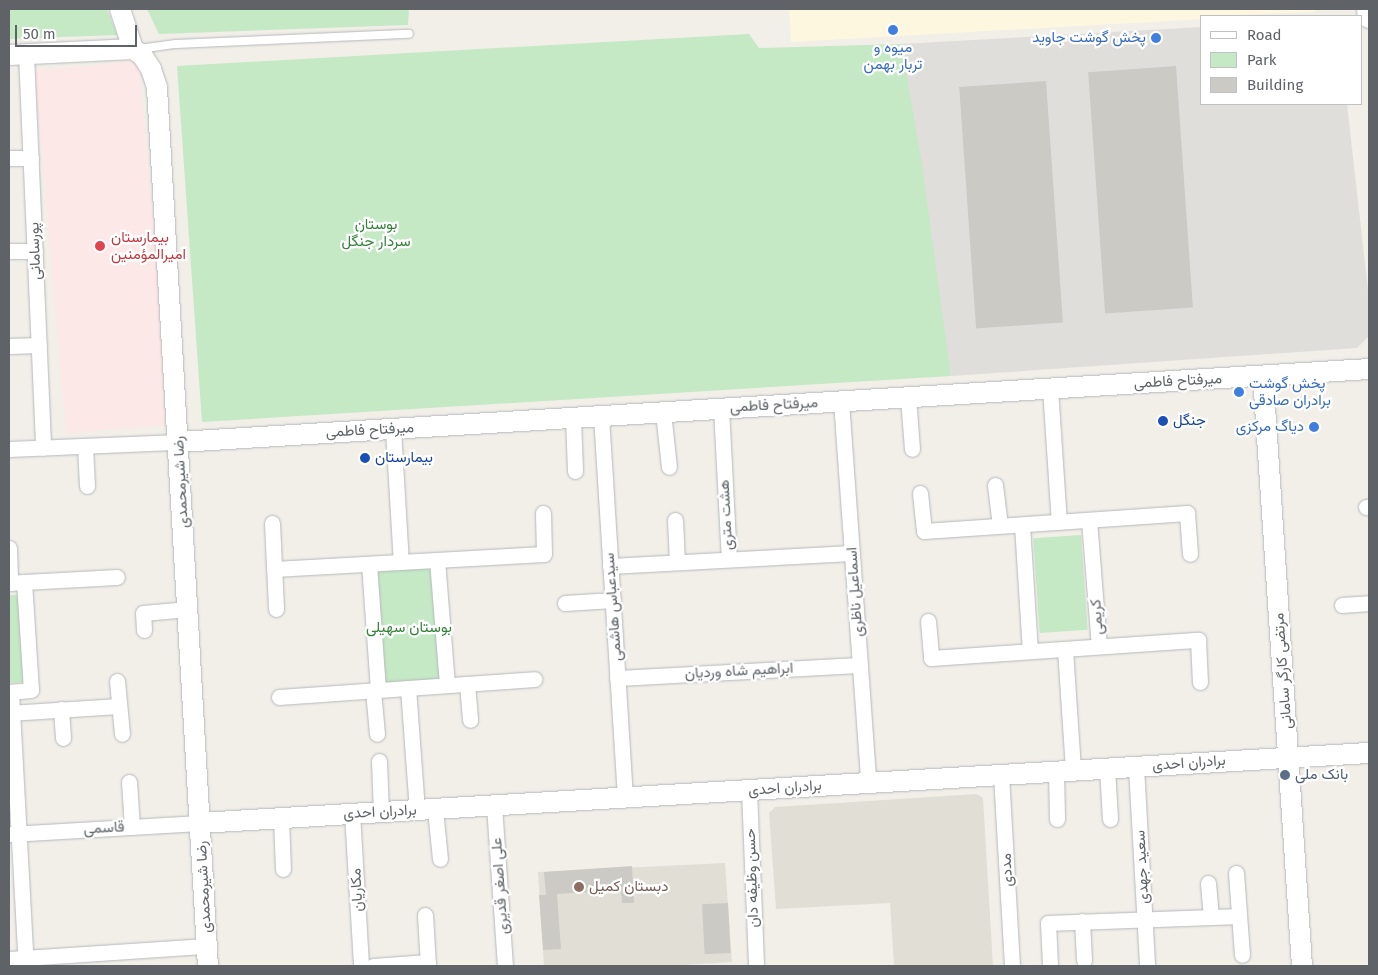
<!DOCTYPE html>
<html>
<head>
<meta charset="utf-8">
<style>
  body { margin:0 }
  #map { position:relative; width:1378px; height:975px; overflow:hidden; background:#f1efe8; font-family:"Fira Sans",Vazirmatn,sans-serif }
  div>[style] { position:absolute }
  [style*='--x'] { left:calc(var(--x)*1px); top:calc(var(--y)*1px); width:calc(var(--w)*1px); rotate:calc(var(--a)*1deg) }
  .commercial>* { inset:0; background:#fef7e0 }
  .industrial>* { inset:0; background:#e0deda }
  .education>* { inset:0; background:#e1ded6 }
  .medical>* { inset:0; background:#fce8e6; transform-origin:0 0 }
  .green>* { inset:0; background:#c5e8c5; transform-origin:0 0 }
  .building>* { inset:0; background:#cccac5; transform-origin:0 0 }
  .roads { filter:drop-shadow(0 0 1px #b5b8bc) drop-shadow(0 0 1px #b5b8bc) }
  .service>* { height:8px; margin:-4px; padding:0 4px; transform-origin:4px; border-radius:4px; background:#fff }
  .minor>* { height:15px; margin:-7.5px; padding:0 7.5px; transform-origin:7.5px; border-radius:7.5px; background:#fff }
  .tertiary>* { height:20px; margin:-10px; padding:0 10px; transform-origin:10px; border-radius:10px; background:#fff }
  .secondary>* { height:22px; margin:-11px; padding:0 11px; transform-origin:11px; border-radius:11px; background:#fff }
  .dots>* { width:14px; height:14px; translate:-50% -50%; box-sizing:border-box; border:2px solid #fff; border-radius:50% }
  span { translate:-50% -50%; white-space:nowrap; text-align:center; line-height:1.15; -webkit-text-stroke:4.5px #fff; paint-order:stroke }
  .shop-label { font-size:15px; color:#366cbe }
  .right { translate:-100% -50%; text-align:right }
  .left { translate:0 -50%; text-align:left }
  .park-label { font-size:15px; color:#348238 }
  .health-label { font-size:15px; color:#be3a42 }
  .street-label { font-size:15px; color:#5f6368 }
  .transit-label { font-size:15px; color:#164399 }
  .service-label { font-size:15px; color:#4e5e75 }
  .education-label { font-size:15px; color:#785e54 }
  .frame { position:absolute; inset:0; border:10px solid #5f6368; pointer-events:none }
  .legend { position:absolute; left:1200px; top:15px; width:162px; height:90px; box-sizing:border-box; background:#fff; border:1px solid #bfc1c3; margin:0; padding:6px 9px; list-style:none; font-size:15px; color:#5f6368 }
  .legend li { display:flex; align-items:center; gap:10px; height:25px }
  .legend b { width:25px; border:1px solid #bfc1c3 }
  .scale { position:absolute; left:15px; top:25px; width:122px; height:22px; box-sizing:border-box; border:2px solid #5f6368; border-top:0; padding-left:6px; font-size:15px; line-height:18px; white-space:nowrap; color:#5f6368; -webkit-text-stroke:4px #fff; paint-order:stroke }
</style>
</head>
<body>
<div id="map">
  <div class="commercial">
    <i style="clip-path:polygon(789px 9px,1315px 9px,1315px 12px,1202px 16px,1202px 19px,791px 42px)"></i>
  </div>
  <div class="industrial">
    <i style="clip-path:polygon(1202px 27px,1202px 104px,1347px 104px,1369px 299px,1369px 336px,1357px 348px,951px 376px,901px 44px)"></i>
  </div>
  <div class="education">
    <i style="clip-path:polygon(977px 794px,983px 798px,993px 966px,894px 966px,890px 903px,776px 909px,769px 813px,775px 807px)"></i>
    <i style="clip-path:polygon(725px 863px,732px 962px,668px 966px,544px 966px,538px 872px)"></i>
  </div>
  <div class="medical">
    <i style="left:139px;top:61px;width:365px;height:105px;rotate:85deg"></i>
  </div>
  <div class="green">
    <i style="clip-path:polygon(9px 9px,107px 9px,117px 35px,9px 39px)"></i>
    <i style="clip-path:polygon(147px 9px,409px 9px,408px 25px,159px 34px)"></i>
    <i style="clip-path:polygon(749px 34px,759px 48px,901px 44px,921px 158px,951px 376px,202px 422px,177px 66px)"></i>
    <i style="left:1081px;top:535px;width:95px;height:48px;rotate:86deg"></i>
    <i style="left:438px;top:567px;width:119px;height:64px;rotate:87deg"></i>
    <i style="clip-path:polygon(9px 595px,18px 595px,24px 682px,9px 683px)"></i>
  </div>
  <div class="building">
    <i style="left:1176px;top:66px;width:242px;height:88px;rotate:86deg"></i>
    <i style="left:1046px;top:81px;width:242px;height:87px;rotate:86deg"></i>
    <i style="clip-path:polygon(632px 866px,634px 903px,622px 903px,621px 890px,557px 894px,561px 949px,543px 950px,539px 895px,546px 895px,544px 872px)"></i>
    <i style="left:728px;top:903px;width:50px;height:26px;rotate:87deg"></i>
  </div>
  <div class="roads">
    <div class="service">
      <i style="--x:139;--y:49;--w:37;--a:-8"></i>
      <i style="--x:176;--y:44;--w:233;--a:-2.5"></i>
    </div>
    <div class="minor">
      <i style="--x:26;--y:54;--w:394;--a:87.5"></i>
      <i style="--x:9;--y:158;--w:22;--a:0"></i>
      <i style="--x:9;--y:251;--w:26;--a:0"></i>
      <i style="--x:9;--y:346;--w:30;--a:-2"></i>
      <i style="--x:1050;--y:388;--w:134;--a:86.2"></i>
      <i style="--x:908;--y:397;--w:52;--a:85.6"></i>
      <i style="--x:841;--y:401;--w:382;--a:85.9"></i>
      <i style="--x:721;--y:408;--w:151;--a:87"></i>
      <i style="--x:663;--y:412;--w:55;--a:83.8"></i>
      <i style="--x:601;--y:416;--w:383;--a:86.4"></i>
      <i style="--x:573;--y:418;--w:53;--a:87.8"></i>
      <i style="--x:393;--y:429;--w:133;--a:86.6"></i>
      <i style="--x:85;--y:446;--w:40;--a:87.1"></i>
      <i style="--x:9;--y:449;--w:170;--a:-2.4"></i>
      <i style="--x:995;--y:485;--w:41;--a:83"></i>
      <i style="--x:920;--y:493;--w:38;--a:84"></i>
      <i style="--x:924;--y:531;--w:264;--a:-3.9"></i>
      <i style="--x:1187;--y:513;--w:41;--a:85.8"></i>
      <i style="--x:1366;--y:507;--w:3;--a:0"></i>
      <i style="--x:675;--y:520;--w:42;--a:87.3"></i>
      <i style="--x:1089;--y:520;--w:126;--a:85.5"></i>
      <i style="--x:272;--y:523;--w:86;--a:87.3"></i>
      <i style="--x:1022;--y:525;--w:126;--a:86.4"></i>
      <i style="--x:9;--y:548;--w:34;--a:88"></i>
      <i style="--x:437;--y:560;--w:125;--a:85.4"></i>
      <i style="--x:369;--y:564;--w:126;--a:85.9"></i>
      <i style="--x:610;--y:566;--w:242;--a:-3.1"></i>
      <i style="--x:274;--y:569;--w:270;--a:-3.2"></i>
      <i style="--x:544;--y:554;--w:41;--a:-91.4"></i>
      <i style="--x:24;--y:582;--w:93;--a:-3.1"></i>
      <i style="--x:9;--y:583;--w:15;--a:-4"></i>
      <i style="--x:24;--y:582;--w:108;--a:86.3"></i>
      <i style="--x:31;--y:690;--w:22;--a:175"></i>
      <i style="--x:565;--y:603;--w:48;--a:-3.6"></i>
      <i style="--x:1342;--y:605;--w:27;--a:-4"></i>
      <i style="--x:928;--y:621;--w:37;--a:85"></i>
      <i style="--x:931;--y:658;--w:268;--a:-3.9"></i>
      <i style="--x:1198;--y:640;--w:42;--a:87.3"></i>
      <i style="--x:144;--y:630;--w:17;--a:-93"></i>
      <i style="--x:143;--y:613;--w:45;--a:-5.1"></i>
      <i style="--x:1065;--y:649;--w:121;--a:86.2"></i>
      <i style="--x:617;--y:678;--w:243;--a:-3.1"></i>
      <i style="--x:117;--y:681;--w:53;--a:84.6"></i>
      <i style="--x:467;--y:684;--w:36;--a:85"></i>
      <i style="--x:408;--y:688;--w:122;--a:85.8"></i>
      <i style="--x:373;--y:690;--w:44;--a:84.8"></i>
      <i style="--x:11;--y:692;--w:274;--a:86.9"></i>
      <i style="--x:279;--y:697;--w:256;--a:-4"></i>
      <i style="--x:61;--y:709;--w:29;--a:86"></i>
      <i style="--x:9;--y:713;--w:110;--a:-3.6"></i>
      <i style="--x:379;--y:761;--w:51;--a:87.8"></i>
      <i style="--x:1136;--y:767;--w:199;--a:86.8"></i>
      <i style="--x:1107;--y:768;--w:51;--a:86.6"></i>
      <i style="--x:1056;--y:771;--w:48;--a:88.8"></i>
      <i style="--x:1001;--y:775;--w:191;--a:86.7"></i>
      <i style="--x:129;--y:782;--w:45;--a:86.2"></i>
      <i style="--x:749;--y:790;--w:176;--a:87.7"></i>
      <i style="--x:494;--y:805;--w:161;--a:86.1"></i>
      <i style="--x:435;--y:809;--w:50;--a:84.3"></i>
      <i style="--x:352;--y:813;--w:153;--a:86.6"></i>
      <i style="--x:281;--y:818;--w:51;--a:87.8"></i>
      <i style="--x:10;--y:834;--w:190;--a:-3.3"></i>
      <i style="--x:1236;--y:873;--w:82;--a:85.8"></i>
      <i style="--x:1208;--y:883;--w:33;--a:85"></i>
      <i style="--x:425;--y:915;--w:51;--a:86.6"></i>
      <i style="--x:1082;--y:921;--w:39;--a:87"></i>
      <i style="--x:9;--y:959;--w:198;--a:-3.8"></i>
      <i style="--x:1050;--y:964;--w:41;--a:-92.8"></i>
      <i style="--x:1048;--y:923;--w:191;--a:-2.1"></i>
      <i style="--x:373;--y:966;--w:55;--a:-4.2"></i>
    </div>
    <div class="tertiary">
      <i style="--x:120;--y:9;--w:42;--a:72"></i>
      <i style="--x:133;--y:49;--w:11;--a:34"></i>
      <i style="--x:142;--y:55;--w:17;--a:57"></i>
      <i style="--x:151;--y:69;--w:20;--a:72"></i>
      <i style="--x:157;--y:88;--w:879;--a:86.68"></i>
      <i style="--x:9;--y:55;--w:124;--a:-2.8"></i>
      <i style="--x:1263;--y:376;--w:591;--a:86.22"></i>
      <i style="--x:179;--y:442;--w:1192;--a:-3.51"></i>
      <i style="--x:200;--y:823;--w:1171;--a:-3.43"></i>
    </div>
    <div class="secondary">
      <i style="--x:1368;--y:9;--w:8;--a:83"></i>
    </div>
  </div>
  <div class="dots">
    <i style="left:893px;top:30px;background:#3f7fe0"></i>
    <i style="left:1156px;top:38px;background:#3f7fe0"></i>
    <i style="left:100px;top:246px;background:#e0444e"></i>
    <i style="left:1239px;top:392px;background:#3f7fe0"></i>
    <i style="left:1163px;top:421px;background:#1a4fb4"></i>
    <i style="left:1314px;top:427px;background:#3f7fe0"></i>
    <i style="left:365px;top:458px;background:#1a4fb4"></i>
    <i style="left:1285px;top:775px;background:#5c6f8a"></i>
    <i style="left:579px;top:887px;background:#8d6e63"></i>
  </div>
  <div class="shop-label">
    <span class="right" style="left:1146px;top:38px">پخش گوشت جاوید</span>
    <span style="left:893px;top:56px">میوه و<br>تربار بهمن</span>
    <span class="left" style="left:1249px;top:392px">پخش گوشت<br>برادران صادقی</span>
    <span class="right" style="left:1304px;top:427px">دیاگ مرکزی</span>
  </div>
  <div class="park-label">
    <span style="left:376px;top:233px">بوستان<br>سردار جنگل</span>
    <span style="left:409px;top:628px">بوستان سهیلی</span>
  </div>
  <div class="health-label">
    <span class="left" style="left:111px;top:246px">بیمارستان<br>امیرالمؤمنین</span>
  </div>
  <div class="street-label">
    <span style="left:35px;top:251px;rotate:-92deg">پورسامانی</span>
    <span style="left:1178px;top:381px;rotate:-3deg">میرفتاح فاطمی</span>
    <span style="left:774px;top:405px;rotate:-3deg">میرفتاح فاطمی</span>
    <span style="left:370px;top:430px;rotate:-3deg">میرفتاح فاطمی</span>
    <span style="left:181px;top:482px;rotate:-93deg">رضا شیرمحمدی</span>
    <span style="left:726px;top:515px;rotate:-93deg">هشت متری</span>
    <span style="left:855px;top:592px;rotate:-94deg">اسماعیل ناظری</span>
    <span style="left:613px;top:607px;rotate:-94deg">سیدعباس هاشمی</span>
    <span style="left:1097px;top:617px;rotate:-94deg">کریمی</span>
    <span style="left:739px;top:671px;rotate:-3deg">ابراهیم شاه وردیان</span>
    <span style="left:1283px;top:671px;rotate:-94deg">مرتضی کارگر سامانی</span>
    <span style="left:1189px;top:763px;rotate:-4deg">برادران احدی</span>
    <span style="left:785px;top:788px;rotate:-4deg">برادران احدی</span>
    <span style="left:380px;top:812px;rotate:-3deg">برادران احدی</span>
    <span style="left:104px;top:828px;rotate:-3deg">قاسمی</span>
    <span style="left:1142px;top:867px;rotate:-93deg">سعید جهدی</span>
    <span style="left:1007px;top:870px;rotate:-93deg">مددی</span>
    <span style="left:752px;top:878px;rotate:-92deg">حسن وظیفه دان</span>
    <span style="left:500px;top:886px;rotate:-94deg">علی اصغر قدیری</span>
    <span style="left:204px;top:887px;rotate:-93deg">رضا شیرمحمدی</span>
    <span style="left:357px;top:890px;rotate:-93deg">مکاریان</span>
  </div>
  <div class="transit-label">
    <span class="left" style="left:1173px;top:421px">جنگل</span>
    <span class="left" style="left:375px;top:458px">بیمارستان</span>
  </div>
  <div class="service-label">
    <span class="left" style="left:1295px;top:775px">بانک ملی</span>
  </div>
  <div class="education-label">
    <span class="left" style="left:589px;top:887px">دبستان کمیل</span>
  </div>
  <div class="frame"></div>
  <ul class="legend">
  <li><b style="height:6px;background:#fff"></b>Road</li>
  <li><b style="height:14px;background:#c5e8c5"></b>Park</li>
  <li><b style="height:14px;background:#cccac5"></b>Building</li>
  </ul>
  <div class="scale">50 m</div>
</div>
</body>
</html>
